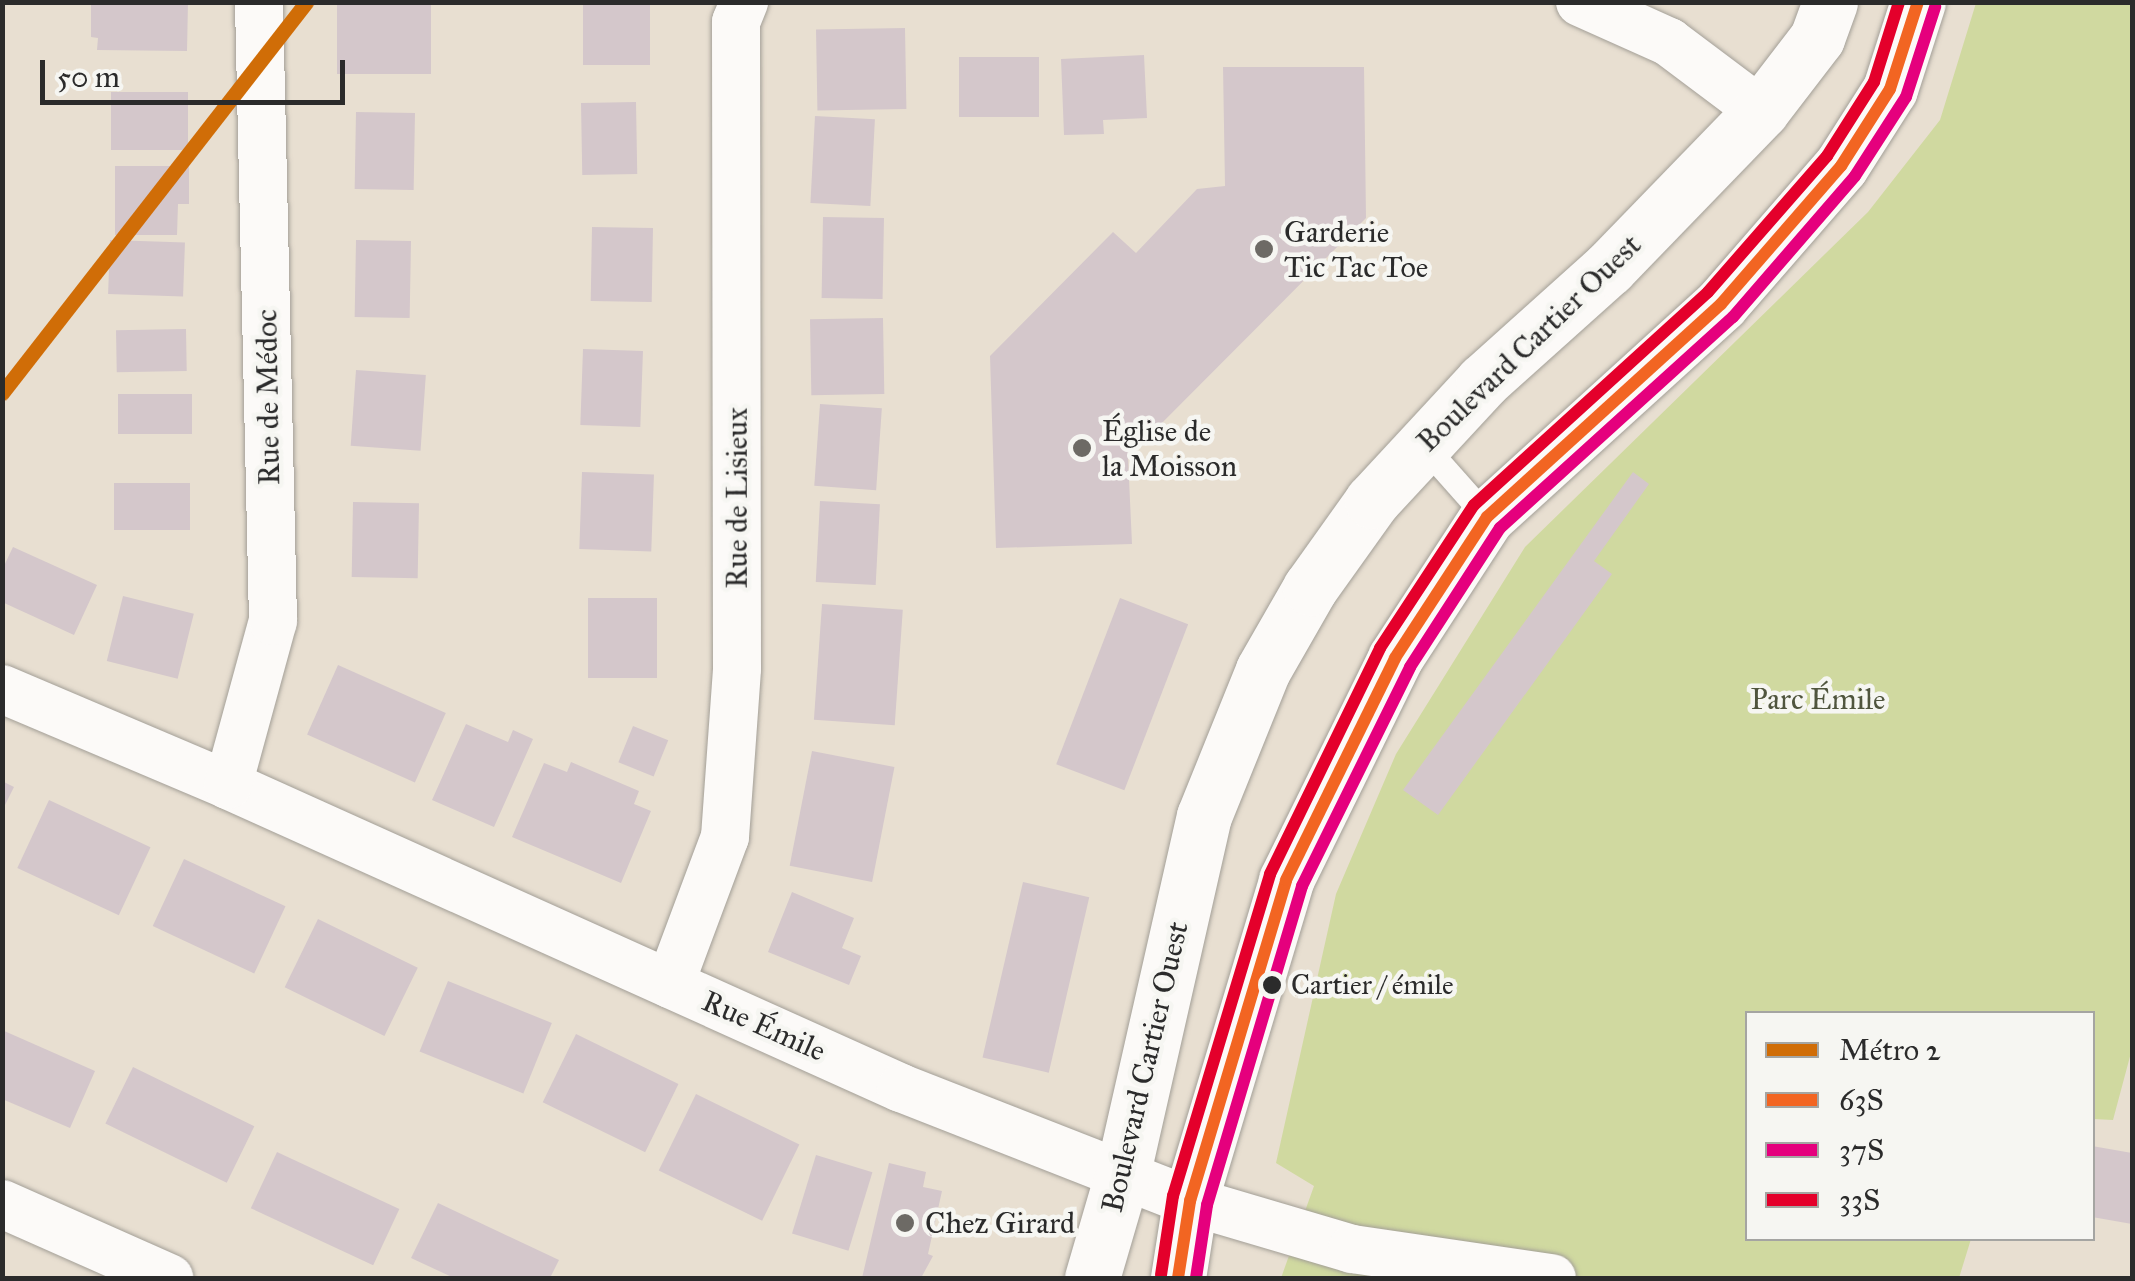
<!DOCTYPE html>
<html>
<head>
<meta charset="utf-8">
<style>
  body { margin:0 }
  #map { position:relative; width:2135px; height:1281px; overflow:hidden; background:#e8dfd1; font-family:"IM FELL Great Primer",serif }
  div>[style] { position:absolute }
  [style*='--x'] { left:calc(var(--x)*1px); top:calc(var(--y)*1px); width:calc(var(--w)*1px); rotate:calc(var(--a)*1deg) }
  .green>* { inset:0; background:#d0d9a0 }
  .building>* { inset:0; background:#d4c7cb; transform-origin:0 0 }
  .roads { filter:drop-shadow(0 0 2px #a39f97) drop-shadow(0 0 2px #a39f97) }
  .lane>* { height:25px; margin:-12.5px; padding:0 12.5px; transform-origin:12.5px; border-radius:12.5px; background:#fcfaf8 }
  .street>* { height:48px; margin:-24px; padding:0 24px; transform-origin:24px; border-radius:24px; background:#fcfaf8 }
  .secondary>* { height:55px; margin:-27.5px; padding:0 27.5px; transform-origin:27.5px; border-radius:27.5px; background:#fcfaf8 }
  .bus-1>* { height:12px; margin:-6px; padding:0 6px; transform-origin:6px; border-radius:6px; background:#f26522 }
  .bus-2>* { height:12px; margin:-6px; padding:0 6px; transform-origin:6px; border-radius:6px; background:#e5007d }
  .bus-3>* { height:12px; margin:-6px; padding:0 6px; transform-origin:6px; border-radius:6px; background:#e4002b }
  .metro-1>* { height:15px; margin:-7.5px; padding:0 7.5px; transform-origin:7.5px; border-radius:7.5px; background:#d06d07 }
  .dots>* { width:28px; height:28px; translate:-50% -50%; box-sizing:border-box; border:5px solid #f6f6f2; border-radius:50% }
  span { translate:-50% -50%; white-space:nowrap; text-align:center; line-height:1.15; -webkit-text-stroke:9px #f6f6f2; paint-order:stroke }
  .bus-label { font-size:28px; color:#2b2b2b }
  .left { translate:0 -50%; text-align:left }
  .poi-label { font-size:30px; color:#2b2b2b }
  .street-label { font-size:30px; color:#2b2b2b }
  .park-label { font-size:30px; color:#50553e }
  .frame { position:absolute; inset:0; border:5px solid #2b2b2b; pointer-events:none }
  .legend { position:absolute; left:1745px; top:1011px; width:350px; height:230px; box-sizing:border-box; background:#f6f6f2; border:2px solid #a5a5a2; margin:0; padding:12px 18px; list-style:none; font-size:30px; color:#2b2b2b }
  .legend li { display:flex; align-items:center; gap:20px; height:50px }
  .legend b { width:50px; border:2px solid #a5a5a2 }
  .scale { position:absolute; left:40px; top:60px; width:305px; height:45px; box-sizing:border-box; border:5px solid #2b2b2b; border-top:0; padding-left:12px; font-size:30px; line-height:35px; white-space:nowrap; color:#2b2b2b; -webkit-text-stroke:8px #f6f6f2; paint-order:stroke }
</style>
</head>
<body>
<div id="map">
  <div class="green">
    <i style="clip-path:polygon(1976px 3px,2132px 3px,2132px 1049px,2113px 1120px,2093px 1119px,2092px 1014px,1748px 1014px,1748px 1238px,1971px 1239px,1959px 1278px,1281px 1278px,1314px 1186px,1276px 1163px,1336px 894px,1396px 754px,1525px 547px,1868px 212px,1940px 120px)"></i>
  </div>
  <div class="building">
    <i style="clip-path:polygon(91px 2px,188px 2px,187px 51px,97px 50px,98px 38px,91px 37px)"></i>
    <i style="left:337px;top:2px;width:94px;height:72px"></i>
    <i style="left:583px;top:2px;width:67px;height:63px"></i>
    <i style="left:905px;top:28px;width:81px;height:89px;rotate:89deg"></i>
    <i style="clip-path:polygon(1144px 55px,1147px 118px,1103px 120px,1104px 134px,1064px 135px,1061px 59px)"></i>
    <i style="left:959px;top:57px;width:80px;height:60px"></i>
    <i style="clip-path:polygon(1223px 67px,1364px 67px,1366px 218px,1128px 457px,1132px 544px,996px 548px,990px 356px,1113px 232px,1136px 253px,1197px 189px,1225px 186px)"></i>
    <i style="left:188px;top:92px;width:58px;height:77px;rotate:90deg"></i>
    <i style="left:636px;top:102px;width:72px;height:55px;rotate:89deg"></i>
    <i style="left:356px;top:112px;width:59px;height:77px;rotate:1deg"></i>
    <i style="left:815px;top:116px;width:60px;height:87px;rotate:3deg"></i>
    <i style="clip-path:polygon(115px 166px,189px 166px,189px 204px,178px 204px,177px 235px,115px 235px)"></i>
    <i style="left:823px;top:217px;width:61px;height:81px;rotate:1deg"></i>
    <i style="left:592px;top:227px;width:61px;height:74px;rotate:1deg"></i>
    <i style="left:110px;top:240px;width:75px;height:54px;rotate:2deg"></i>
    <i style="left:356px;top:240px;width:55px;height:77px;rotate:1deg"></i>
    <i style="left:883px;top:318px;width:76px;height:73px;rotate:89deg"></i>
    <i style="left:186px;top:329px;width:42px;height:70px;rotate:89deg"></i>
    <i style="left:583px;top:349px;width:60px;height:76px;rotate:2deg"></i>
    <i style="left:356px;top:370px;width:70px;height:76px;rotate:4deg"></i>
    <i style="left:192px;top:394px;width:40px;height:74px;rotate:90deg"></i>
    <i style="left:820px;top:404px;width:62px;height:82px;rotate:4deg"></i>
    <i style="left:582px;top:472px;width:72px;height:77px;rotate:2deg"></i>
    <i style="clip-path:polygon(1633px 472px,1649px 484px,1594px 561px,1612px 574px,1438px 815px,1403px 790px)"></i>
    <i style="left:114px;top:483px;width:76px;height:47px"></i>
    <i style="left:820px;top:501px;width:60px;height:81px;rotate:3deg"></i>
    <i style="left:353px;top:502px;width:66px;height:75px;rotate:1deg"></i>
    <i style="clip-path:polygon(13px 547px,97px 585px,74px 635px,2px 602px,2px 570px)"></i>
    <i style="left:123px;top:596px;width:73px;height:67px;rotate:14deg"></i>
    <i style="left:588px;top:598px;width:69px;height:80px"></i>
    <i style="left:1120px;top:598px;width:73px;height:178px;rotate:21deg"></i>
    <i style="left:822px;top:604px;width:81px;height:116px;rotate:4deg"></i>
    <i style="left:338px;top:665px;width:118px;height:76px;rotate:24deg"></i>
    <i style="clip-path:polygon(466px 724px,508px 742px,513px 730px,533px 739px,494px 827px,432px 800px)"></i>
    <i style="left:633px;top:726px;width:38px;height:39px;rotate:22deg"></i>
    <i style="left:812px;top:751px;width:84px;height:117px;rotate:11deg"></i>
    <i style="clip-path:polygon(571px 762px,639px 791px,634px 804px,651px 811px,621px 883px,512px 837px,544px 763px,567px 772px)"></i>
    <i style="clip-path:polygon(2px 781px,14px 787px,2px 811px)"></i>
    <i style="left:49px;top:800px;width:112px;height:75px;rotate:25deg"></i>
    <i style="left:184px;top:859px;width:112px;height:74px;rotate:25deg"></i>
    <i style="left:1023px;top:882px;width:68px;height:180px;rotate:13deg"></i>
    <i style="clip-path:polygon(792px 892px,854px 918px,842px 948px,861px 956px,849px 985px,768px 952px)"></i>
    <i style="left:318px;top:919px;width:111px;height:76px;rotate:26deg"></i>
    <i style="left:448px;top:981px;width:112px;height:76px;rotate:22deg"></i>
    <i style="clip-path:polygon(2px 1030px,95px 1071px,70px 1128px,2px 1099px)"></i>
    <i style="left:576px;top:1034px;width:114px;height:76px;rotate:26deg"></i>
    <i style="left:133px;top:1067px;width:135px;height:63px;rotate:26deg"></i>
    <i style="left:696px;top:1094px;width:115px;height:85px;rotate:26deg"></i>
    <i style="clip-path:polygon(2092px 1146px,2132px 1153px,2132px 1224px,2092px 1217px)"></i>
    <i style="left:277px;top:1152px;width:135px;height:62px;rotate:25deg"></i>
    <i style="left:816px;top:1155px;width:59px;height:82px;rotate:17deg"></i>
    <i style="clip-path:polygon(889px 1163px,926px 1172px,923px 1187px,942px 1191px,928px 1254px,933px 1256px,921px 1278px,862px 1278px)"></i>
    <i style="clip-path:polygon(438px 1203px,559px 1260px,550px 1278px,454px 1278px,411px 1258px)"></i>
  </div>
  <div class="roads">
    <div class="lane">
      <i style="--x:1423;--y:445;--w:96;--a:48.4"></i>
    </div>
    <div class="street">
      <i style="--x:1580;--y:2;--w:98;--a:24.2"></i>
      <i style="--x:1669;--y:42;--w:115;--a:36.9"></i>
      <i style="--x:2;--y:689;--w:246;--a:23"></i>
      <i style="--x:228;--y:785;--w:738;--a:24.24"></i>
      <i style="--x:901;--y:1088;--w:310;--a:21.4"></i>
      <i style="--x:1190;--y:1201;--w:169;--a:16.5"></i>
      <i style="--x:1352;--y:1249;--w:202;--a:8.3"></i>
      <i style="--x:228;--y:785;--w:170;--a:-74.7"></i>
      <i style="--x:273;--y:621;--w:619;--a:-91.3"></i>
      <i style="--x:670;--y:984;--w:157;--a:-69.5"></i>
      <i style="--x:725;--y:837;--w:169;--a:-85.9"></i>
      <i style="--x:737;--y:668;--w:646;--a:-90.09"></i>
      <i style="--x:736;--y:22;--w:22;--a:-68"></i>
      <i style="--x:2;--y:1204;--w:183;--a:23.9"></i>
    </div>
    <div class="secondary">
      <i style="--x:1092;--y:1278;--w:110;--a:-73.7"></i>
      <i style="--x:1123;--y:1172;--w:365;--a:-77.2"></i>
      <i style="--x:1204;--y:816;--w:157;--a:-68"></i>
      <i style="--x:1263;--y:670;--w:95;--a:-60.2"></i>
      <i style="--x:1310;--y:588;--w:107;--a:-54.5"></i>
      <i style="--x:1372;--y:501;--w:163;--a:-47.2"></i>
      <i style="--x:1483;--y:381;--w:169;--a:-41.9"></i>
      <i style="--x:1609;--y:268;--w:219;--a:-45.9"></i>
      <i style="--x:1761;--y:111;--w:92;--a:-52.5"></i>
      <i style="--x:1817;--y:38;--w:38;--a:-70"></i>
      <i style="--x:1178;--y:1278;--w:78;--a:-81.1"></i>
      <i style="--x:1190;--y:1201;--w:335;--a:-73.3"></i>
      <i style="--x:1286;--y:880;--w:247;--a:-63.8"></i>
      <i style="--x:1395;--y:658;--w:168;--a:-56.9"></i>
      <i style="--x:1487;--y:517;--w:316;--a:-42.3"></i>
      <i style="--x:1721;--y:304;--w:183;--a:-49"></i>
      <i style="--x:1841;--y:166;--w:91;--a:-57.5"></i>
      <i style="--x:1890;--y:89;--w:91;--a:-72.2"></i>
    </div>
  </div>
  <div class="bus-1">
    <i style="--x:1178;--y:1278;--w:78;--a:-81.1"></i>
    <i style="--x:1190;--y:1201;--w:335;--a:-73.3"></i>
    <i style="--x:1286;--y:880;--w:247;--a:-63.8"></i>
    <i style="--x:1395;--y:658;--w:168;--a:-56.9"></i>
    <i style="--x:1487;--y:517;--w:316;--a:-42.3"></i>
    <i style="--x:1721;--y:304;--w:183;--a:-49"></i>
    <i style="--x:1841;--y:166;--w:91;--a:-57.5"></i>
    <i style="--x:1890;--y:89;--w:91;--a:-72.2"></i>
  </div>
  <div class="bus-2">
    <i style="--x:1196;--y:1278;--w:74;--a:-81.4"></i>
    <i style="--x:1207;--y:1205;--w:333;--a:-73.4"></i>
    <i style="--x:1302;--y:886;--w:244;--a:-63.7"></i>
    <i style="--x:1410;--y:667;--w:166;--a:-57.1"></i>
    <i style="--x:1500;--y:528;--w:314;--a:-42.2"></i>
    <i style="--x:1733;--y:317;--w:186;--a:-49.1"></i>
    <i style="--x:1855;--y:176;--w:94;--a:-57.2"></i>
    <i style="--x:1906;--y:97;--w:95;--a:-72.1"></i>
  </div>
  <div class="bus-3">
    <i style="--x:1161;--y:1275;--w:80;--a:-81.4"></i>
    <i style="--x:1173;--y:1196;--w:336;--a:-73.2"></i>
    <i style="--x:1270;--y:874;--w:251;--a:-64"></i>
    <i style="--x:1380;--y:648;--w:171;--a:-56.7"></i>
    <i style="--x:1474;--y:505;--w:316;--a:-42.3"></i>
    <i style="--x:1708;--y:292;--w:181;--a:-48.8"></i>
    <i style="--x:1827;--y:156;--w:88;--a:-57.6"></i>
    <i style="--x:1874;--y:82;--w:84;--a:-72.6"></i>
  </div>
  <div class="metro-1">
    <i style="--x:2;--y:393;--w:495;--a:-52.1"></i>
  </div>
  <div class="dots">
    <i style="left:1264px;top:249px;background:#6d6a65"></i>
    <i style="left:1082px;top:448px;background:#6d6a65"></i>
    <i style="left:1272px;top:985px;background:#2b2b2b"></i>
    <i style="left:905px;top:1223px;background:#6d6a65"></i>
  </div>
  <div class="bus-label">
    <span class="left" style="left:1291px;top:985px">Cartier / émile</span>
  </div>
  <div class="poi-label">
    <span class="left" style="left:1284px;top:249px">Garderie<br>Tic Tac Toe</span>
    <span class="left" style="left:1102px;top:448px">Église de<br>la Moisson</span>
    <span class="left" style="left:925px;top:1223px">Chez Girard</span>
  </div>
  <div class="street-label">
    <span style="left:1529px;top:343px;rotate:-44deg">Boulevard Cartier Ouest</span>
    <span style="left:268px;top:397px;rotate:-91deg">Rue de Médoc</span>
    <span style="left:737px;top:498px;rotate:-90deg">Rue de Lisieux</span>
    <span style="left:764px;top:1026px;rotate:24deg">Rue Émile</span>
    <span style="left:1145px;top:1067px;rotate:-77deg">Boulevard Cartier Ouest</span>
  </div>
  <div class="park-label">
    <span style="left:1818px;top:699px">Parc Émile</span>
  </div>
  <div class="frame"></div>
  <ul class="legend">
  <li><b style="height:12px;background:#d06d07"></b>Métro 2</li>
  <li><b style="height:12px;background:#f26522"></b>63S</li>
  <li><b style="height:12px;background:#e5007d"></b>37S</li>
  <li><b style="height:12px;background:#e4002b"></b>33S</li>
  </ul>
  <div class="scale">50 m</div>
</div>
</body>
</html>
